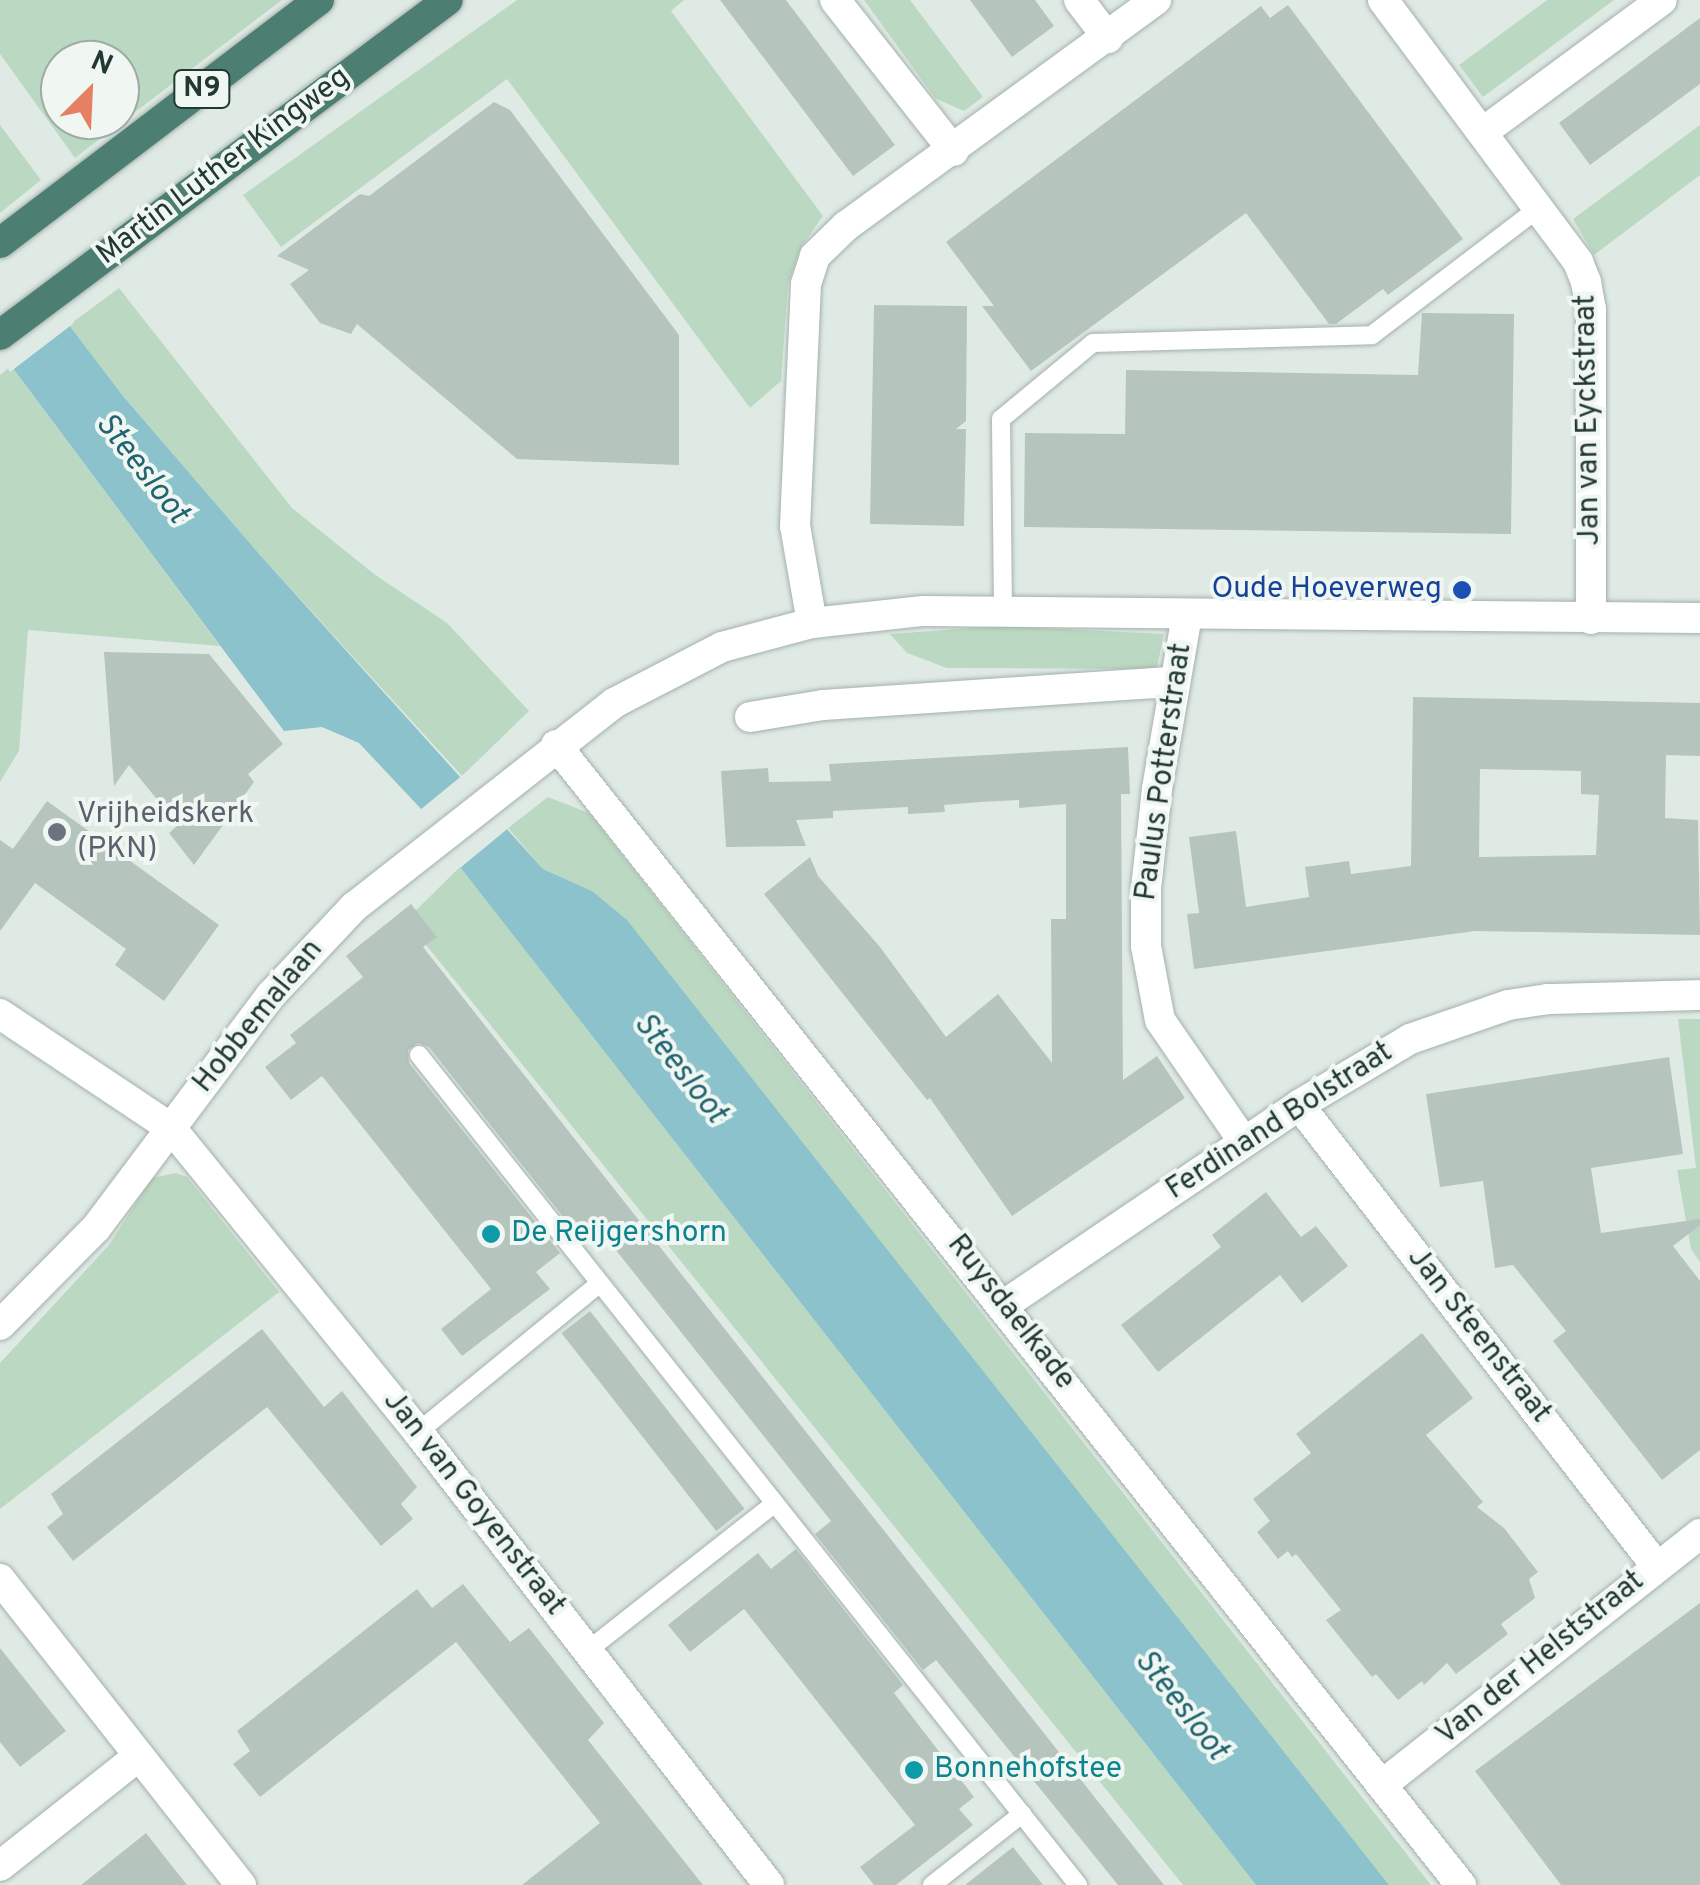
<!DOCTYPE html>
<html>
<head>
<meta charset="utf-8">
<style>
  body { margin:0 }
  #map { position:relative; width:1700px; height:1885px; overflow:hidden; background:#e0eae5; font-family:Overpass,sans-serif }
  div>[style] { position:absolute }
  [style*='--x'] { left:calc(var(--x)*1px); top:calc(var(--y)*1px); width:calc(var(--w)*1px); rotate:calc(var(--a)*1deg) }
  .green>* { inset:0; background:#bbd9c2 }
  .water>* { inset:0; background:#8cc2cb }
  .pier>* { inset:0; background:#e0eae5 }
  .building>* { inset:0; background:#b6c4be; transform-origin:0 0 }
  .roads { filter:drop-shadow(0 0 2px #a3b1ac) drop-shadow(0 0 2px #a3b1ac) }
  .service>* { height:18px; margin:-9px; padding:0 9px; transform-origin:9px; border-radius:9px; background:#fff }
  .minor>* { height:30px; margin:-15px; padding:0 15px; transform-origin:15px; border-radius:15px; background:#fff }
  .trunk>* { height:30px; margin:-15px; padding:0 15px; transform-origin:15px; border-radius:15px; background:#4c7f72 }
  .dots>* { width:28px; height:28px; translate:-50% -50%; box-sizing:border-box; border:5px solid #f0f7f3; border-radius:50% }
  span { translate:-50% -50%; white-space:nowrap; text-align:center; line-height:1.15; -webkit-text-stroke:8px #f0f7f3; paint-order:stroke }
  .shield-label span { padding:2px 8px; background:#f0f7f3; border:2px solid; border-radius:8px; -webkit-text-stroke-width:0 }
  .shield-label { font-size:28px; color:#223932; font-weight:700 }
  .street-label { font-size:30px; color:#223932 }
  .transit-label { font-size:30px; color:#164399 }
  .right { translate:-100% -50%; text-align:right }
  .worship-label { font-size:30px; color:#5b616d }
  .left { translate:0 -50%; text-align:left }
  .culture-label { font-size:30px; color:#0d838f }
  .water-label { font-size:32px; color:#22646f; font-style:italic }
  .north { position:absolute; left:40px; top:40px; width:100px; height:100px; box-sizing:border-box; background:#f0f7f3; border:2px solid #9eaba6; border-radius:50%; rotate:24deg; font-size:28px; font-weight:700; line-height:40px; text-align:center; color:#223932 }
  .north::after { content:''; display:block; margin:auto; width:35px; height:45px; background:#e68062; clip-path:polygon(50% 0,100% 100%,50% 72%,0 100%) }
</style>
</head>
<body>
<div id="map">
  <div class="green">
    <i style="clip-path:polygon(evenodd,0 0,282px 0,75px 158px,0 54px,0 0,60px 60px,120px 60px,120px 120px,60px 120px,60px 60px)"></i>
    <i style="clip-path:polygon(517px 0,684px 0,671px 11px,823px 216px,801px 247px,788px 284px,781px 381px,750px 408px,507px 79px,281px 247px,243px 195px)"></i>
    <i style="clip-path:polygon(864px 0,910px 0,983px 97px,964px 111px,935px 98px)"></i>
    <i style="clip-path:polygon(1547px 0,1614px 0,1483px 97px,1459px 65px)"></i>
    <i style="clip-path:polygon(0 125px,41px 180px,0 213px)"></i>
    <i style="clip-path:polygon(1700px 125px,1700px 175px,1594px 255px,1573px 219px)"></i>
    <i style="clip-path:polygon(119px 288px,292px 508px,374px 574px,447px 623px,529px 711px,462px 776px,260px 555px,123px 396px,69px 325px)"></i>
    <i style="clip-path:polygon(11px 366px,220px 646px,28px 630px,19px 751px,0 782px,0 375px)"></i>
    <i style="clip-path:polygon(1002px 626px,1164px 634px,1157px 667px,1142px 669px,947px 668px,907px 653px,890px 634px)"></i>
    <i style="clip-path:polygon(548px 797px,589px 813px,1431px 1885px,1389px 1885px,592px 891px,543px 869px,508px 828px)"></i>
    <i style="clip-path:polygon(460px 867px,1256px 1885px,1183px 1885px,406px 920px)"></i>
    <i style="clip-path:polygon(1678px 1019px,1700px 1019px,1700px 1262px,1691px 1249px,1677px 1170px,1696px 1168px)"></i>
    <i style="clip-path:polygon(176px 1173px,187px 1177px,279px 1292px,0 1509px,0 1363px,109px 1245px,152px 1178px)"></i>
  </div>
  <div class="water">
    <i style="clip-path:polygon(69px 325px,123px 396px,260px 555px,543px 869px,592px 891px,627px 920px,1389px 1885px,1256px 1885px,460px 867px,423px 811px,359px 743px,322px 727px,284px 731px,0 351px)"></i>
  </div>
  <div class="pier">
    <i style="clip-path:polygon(0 227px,74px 323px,10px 372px,0 356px)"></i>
    <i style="clip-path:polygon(464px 774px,511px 826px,460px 868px,420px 810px)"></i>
  </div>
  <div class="building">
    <i style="clip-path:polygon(720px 0,786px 0,895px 145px,853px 176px)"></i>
    <i style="clip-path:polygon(970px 0,1035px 0,1054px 26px,1012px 57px)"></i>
    <i style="clip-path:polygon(1288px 5px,1463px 239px,1388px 295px,1383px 289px,1336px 324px,1329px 324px,1246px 213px,1031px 371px,982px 306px,994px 306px,946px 242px,1261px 6px,1270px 18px)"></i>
    <i style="clip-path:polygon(1700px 18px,1700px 84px,1590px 165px,1559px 123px)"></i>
    <i style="clip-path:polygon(494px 102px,510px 110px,679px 335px,679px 465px,517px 459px,357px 324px,351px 334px,320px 323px,290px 284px,309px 270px,277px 256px,360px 194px,369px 196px)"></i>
    <i style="clip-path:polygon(874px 305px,967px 306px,966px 421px,956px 429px,966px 429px,964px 526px,870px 524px)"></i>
    <i style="clip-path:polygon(1422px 313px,1514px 314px,1511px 534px,1024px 527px,1025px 433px,1125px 434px,1126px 370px,1418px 375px)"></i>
    <i style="clip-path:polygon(104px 652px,209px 654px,283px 744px,248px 774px,254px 782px,194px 865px,169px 833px,178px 825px,129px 765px,114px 786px)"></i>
    <i style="clip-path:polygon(evenodd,1413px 697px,1700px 703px,1700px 756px,1666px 755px,1665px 818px,1698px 820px,1700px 935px,1475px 931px,1194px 969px,1187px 914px,1199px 913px,1189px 837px,1236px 831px,1246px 907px,1309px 897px,1305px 867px,1349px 861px,1351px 874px,1411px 866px,1413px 697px,1480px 769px,1581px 771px,1581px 794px,1599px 795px,1596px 855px,1479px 857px,1480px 769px)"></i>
    <i style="clip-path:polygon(1128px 747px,1130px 794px,1121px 794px,1123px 1080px,1157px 1056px,1185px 1098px,1012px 1216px,930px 1098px,927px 1100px,764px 894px,810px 857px,818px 876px,880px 947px,946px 1037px,998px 994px,1052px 1063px,1051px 919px,1066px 919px,1066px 804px,1019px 808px,1019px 800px,981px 802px,944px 805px,945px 812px,908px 814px,908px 807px,833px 811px,833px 818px,796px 820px,806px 846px,726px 847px,721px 771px,768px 768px,769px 782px,831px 781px,829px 764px)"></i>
    <i style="clip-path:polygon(47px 801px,219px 925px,164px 1001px,115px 965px,126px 949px,35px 883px,0 931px,0 840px,13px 849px)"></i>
    <i style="clip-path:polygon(411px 904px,437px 937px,423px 947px,1164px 1885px,1118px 1885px,936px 1660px,923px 1670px,815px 1534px,831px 1521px,596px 1225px,580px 1238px,429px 1047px,418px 1043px,408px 1050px,409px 1063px,560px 1253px,536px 1272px,550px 1289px,462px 1356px,441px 1329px,491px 1289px,322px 1076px,291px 1100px,265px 1067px,296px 1043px,290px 1035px,363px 977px,346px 956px)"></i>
    <i style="clip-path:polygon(1669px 1057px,1683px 1154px,1591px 1168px,1601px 1233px,1700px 1219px,1700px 1225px,1673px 1246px,1700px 1281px,1700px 1450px,1662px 1480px,1553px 1341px,1566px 1331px,1513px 1265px,1495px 1268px,1483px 1181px,1440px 1187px,1426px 1094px)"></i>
    <i style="clip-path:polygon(1266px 1192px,1301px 1237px,1316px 1226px,1348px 1266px,1302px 1303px,1280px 1275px,1158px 1372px,1121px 1325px,1221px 1247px,1212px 1235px)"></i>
    <i style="left:590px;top:1311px;width:251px;height:36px;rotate:52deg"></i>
    <i style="clip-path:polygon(262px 1329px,324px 1407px,342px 1391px,417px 1487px,401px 1504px,413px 1519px,381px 1546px,267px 1407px,73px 1561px,47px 1527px,63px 1514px,51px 1494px)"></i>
    <i style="clip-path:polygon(1422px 1333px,1473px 1398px,1426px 1435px,1483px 1502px,1477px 1507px,1504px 1528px,1538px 1572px,1529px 1579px,1535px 1598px,1501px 1624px,1508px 1634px,1456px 1674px,1447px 1663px,1424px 1685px,1422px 1681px,1398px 1700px,1376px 1674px,1372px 1677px,1326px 1620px,1341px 1610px,1296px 1554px,1292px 1557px,1288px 1551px,1278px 1559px,1257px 1532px,1270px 1521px,1253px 1499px,1311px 1453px,1296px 1434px)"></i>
    <i style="clip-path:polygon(796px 1549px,903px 1685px,894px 1693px,974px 1797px,959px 1809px,973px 1825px,896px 1885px,874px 1885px,860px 1867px,915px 1825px,744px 1609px,690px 1652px,668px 1625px,758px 1553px,771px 1569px)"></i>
    <i style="clip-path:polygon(463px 1584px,510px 1642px,529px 1628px,604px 1723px,588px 1740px,703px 1885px,522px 1885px,600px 1823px,456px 1642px,260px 1797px,233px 1764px,250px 1751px,237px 1731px,417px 1589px,432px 1608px)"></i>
    <i style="clip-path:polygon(1700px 1603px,1700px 1885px,1561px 1885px,1475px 1771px)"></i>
    <i style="clip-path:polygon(0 1648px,66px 1731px,20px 1767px,0 1742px)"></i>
    <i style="clip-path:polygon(146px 1833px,187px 1885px,81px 1885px)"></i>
    <i style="clip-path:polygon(1013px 1847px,1043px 1885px,965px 1885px)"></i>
  </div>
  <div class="roads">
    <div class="service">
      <i style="--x:1003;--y:613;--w:194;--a:-90.6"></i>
      <i style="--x:1001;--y:419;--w:119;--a:-39.6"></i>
      <i style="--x:1093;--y:343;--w:279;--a:-1.6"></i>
      <i style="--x:1372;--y:335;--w:210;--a:-37.3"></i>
      <i style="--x:419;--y:1055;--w:1060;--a:51.55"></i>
      <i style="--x:418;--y:1432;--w:235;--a:-39.3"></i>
      <i style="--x:587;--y:1651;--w:239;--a:-38.2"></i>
      <i style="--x:932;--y:1885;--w:115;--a:-38.3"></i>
    </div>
    <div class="minor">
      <i style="--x:835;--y:0;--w:192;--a:51.8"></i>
      <i style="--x:1079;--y:0;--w:48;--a:52.7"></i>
      <i style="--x:1383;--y:0;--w:327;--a:53.3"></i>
      <i style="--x:1578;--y:262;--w:22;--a:68"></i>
      <i style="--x:1586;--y:282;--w:27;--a:80"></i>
      <i style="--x:1591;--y:309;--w:310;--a:90"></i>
      <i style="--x:1483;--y:132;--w:222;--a:-36.4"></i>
      <i style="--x:1187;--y:615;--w:177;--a:99.8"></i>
      <i style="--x:1157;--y:789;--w:101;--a:96.3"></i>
      <i style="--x:1146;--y:889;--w:57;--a:90"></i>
      <i style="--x:1146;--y:946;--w:75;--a:79.3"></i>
      <i style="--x:1160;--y:1020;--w:148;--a:55.5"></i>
      <i style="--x:812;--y:623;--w:98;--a:-99.9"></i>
      <i style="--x:795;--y:526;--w:242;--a:-87.4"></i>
      <i style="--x:806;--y:284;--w:29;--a:-72"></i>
      <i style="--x:815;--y:256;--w:43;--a:-44.1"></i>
      <i style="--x:846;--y:226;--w:384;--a:-36.1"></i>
      <i style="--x:750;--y:717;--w:74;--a:-9.3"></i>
      <i style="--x:823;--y:705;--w:351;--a:-3.8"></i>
      <i style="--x:556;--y:745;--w:1456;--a:51.56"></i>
      <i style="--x:0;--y:1014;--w:206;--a:33.7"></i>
      <i style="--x:171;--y:1128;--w:392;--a:50.9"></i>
      <i style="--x:418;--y:1432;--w:573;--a:52.23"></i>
      <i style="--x:1299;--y:1105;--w:584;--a:52.23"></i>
      <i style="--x:1004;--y:1305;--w:356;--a:-34.1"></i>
      <i style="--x:1299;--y:1105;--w:129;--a:-30.7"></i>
      <i style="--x:1410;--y:1039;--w:104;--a:-19.1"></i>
      <i style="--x:1508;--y:1005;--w:40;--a:-8.5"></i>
      <i style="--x:1548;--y:999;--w:152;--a:-1.5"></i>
      <i style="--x:0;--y:1325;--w:136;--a:-45.3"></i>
      <i style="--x:96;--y:1228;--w:291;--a:-53.1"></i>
      <i style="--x:271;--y:995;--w:121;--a:-46.7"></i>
      <i style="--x:354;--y:907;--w:330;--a:-38.1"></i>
      <i style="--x:614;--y:703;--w:122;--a:-27.4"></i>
      <i style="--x:722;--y:647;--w:93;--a:-14.9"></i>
      <i style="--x:812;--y:623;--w:112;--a:-6.2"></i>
      <i style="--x:923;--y:611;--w:777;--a:0.52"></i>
      <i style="--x:0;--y:1579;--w:390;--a:51.8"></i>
      <i style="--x:1382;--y:1785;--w:405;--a:-38.3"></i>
      <i style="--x:0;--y:1866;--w:177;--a:-38.4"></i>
    </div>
    <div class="trunk">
      <i style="--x:0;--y:243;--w:401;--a:-37.3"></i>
      <i style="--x:0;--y:335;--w:559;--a:-36.79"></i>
    </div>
  </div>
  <div class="dots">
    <i style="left:1462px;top:590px;background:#1a4fb4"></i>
    <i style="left:57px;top:832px;background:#6b7280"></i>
    <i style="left:491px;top:1234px;background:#0f9aa8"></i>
    <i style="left:914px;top:1770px;background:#0f9aa8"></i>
  </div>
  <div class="shield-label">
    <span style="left:202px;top:89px">N9</span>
  </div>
  <div class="street-label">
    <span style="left:224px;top:167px;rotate:-37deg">Martin Luther Kingweg</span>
    <span style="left:1589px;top:420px;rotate:-91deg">Jan van Eyckstraat</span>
    <span style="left:1165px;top:772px;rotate:-82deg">Paulus Potterstraat</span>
    <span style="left:259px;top:1017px;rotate:-51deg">Hobbemalaan</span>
    <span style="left:1280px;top:1122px;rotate:-33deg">Ferdinand Bolstraat</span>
    <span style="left:1010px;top:1313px;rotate:52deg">Ruysdaelkade</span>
    <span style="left:1478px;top:1336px;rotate:52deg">Jan Steenstraat</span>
    <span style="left:473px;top:1504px;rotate:52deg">Jan van Goyenstraat</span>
    <span style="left:1541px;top:1659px;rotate:-39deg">Van der Helststraat</span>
  </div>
  <div class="transit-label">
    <span class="right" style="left:1442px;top:590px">Oude Hoeverweg</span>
  </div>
  <div class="worship-label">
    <span class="left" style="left:77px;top:832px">Vrijheidskerk<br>(PKN)</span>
  </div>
  <div class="culture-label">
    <span class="left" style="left:511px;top:1234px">De Reijgershorn</span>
    <span class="left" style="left:934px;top:1770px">Bonnehofstee</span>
  </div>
  <div class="water-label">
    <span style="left:141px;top:469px;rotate:52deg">Steesloot</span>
    <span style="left:679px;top:1069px;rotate:52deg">Steesloot</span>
    <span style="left:1180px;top:1706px;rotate:52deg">Steesloot</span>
  </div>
  <div class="north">N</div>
</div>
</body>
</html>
